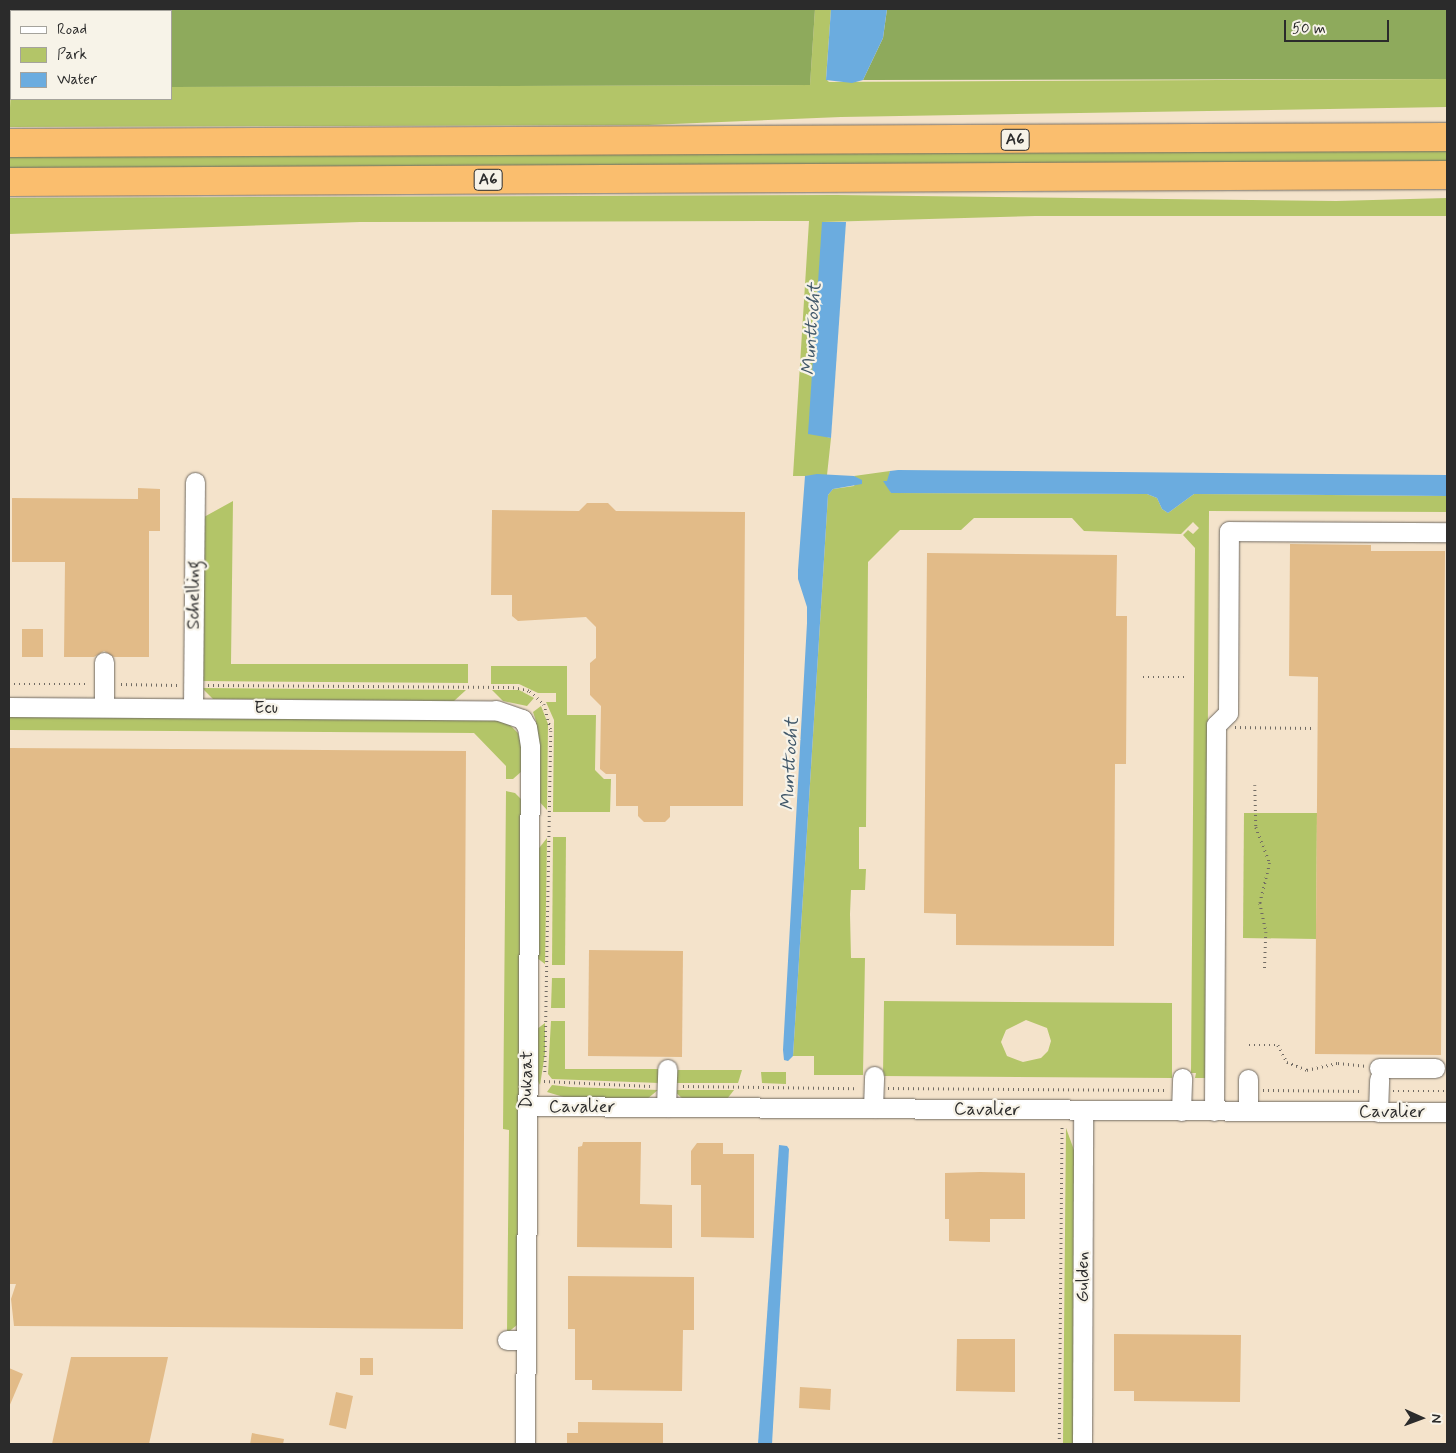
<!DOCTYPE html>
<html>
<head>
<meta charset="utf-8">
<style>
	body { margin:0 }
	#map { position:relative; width:1456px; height:1453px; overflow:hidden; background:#f4e3cb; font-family:Mynerve,sans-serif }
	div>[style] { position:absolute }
	.green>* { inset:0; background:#b3c568 }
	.forest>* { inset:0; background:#8eaa5c }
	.water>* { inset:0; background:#6bacdf }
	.building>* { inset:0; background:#e2bb88 }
	.path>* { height:2.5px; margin-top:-1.25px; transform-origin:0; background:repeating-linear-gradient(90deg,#716b63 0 1px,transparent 0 5px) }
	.roads { filter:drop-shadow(0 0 1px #716b63) drop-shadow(0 0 1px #716b63) }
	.minor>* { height:19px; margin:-9.5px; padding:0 9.5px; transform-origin:9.5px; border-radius:9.5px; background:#fff }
	.highway>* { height:28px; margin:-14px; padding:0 14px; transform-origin:14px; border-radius:14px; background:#fabe6e }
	span { translate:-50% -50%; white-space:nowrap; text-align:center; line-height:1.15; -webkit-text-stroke:4.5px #f7f3e8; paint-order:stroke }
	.shield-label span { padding:1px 4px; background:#f7f3e8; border:1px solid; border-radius:4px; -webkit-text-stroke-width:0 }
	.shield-label { font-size:16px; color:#2b2b2b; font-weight:700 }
	.street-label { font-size:18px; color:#2b2b2b }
	.water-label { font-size:19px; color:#41586a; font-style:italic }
	.frame { position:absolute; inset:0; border:10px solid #2b2b2b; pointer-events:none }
	.legend { position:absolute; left:10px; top:10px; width:162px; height:90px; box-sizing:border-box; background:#f7f3e8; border:1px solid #a5a39c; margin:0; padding:6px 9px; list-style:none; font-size:15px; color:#2b2b2b }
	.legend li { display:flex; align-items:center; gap:10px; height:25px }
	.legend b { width:25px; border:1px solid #a5a39c }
	.north { position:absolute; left:1396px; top:1393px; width:50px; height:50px; -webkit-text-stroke:4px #f7f3e8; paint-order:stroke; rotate:92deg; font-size:14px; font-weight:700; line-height:20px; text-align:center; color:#2b2b2b }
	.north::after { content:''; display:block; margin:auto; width:18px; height:22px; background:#2b2b2b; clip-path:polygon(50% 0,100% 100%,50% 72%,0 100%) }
	.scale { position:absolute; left:1284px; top:20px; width:105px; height:22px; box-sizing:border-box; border:2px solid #2b2b2b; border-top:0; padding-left:6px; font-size:15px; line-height:18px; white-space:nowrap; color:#2b2b2b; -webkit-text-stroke:4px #f7f3e8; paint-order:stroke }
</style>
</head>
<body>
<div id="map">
	<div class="green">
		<div style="clip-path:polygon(815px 9px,831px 9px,826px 79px,829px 82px,1447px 79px,1447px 107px,841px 117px,648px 125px,9px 127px,11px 88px,11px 99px,171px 99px,171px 87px,810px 85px)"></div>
		<div style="clip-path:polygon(1447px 147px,1447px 165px,9px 173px,9px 153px)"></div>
		<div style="clip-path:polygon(836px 195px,1336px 201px,1447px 198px,1447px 216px,1035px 216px,822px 222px,827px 437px,831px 438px,827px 475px,805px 476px,793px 476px,809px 221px,360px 222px,9px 234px,9px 198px)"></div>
		<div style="clip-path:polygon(890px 471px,888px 484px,891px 493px,1147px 494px,1157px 498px,1162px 509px,1168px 513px,1194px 494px,1447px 496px,1447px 512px,1209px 511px,1206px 1078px,1195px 1078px,1196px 1073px,1191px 1073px,1195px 548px,1183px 535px,1188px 530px,1193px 534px,1199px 528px,1193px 522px,1181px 534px,1084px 531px,1072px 518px,974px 518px,961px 530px,900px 530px,868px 562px,866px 827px,859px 827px,859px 869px,866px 869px,865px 890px,851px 890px,850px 914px,851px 958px,865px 958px,863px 1075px,814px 1075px,814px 1056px,793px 1056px,828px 495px,833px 489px,854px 486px,857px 480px,854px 476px)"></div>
		<div style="clip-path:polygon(233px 501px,231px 664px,468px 664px,468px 683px,201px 681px,204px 517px)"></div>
		<div style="clip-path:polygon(491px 666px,567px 666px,567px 715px,596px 715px,595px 770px,604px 779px,611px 779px,610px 812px,553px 812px,554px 720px,546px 702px,556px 702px,556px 693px,538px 693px,519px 684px,491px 684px)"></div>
		<div style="clip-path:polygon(202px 688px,466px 690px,454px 701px,213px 699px)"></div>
		<div style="clip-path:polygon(492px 690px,519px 690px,534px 698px,527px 706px,503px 701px)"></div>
		<div style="clip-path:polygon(541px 706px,548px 724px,547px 810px,536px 798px,536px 721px,533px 712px)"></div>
		<div style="clip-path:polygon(9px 714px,495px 717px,508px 723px,518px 733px,521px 744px,522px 771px,513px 779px,506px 779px,506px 766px,474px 733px,9px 730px)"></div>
		<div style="clip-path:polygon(506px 791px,515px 793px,521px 799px,517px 1325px,507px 1333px,509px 1130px,503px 1129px)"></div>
		<div style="clip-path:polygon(1244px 813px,1317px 813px,1316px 939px,1243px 938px)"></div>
		<div style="clip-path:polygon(553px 837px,566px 837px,565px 965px,552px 965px)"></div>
		<div style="clip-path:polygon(547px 838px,545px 964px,537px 958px,536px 852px)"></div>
		<div style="clip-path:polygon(552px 978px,565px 978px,565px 1008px,551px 1008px)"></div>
		<div style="clip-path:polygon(evenodd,884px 1001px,1172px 1003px,1172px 1078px,883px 1076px,884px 1001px,1026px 1020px,1047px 1028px,1051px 1041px,1048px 1051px,1041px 1058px,1023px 1062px,1007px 1056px,1001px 1042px,1006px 1030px,1026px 1020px)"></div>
		<div style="clip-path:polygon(551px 1021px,565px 1021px,565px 1069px,659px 1069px,659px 1083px,552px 1079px,548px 1074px)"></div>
		<div style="clip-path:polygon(545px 1023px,545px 1053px,540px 1085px,536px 1077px,537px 1029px)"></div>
		<div style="clip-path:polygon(673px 1070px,742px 1070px,738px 1083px,673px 1083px)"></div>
		<div style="clip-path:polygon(761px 1072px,786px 1072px,786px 1084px,762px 1083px)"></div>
		<div style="clip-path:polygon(552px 1085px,570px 1087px,658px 1090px,647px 1099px,567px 1098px,547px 1092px)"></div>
		<div style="clip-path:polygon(673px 1090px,734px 1090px,727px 1099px,684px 1100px)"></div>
		<div style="clip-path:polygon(1066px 1128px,1074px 1150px,1073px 1444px,1063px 1444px)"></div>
	</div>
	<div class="forest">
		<div style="clip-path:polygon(9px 9px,815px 9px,810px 85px,171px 87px,171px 11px,11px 11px,9px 88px)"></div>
		<div style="clip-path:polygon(887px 9px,1447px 9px,1447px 79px,863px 80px,883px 38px)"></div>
	</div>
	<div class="water">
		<div style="clip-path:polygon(831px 9px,887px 9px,883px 38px,863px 80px,852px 83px,826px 80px)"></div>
		<div style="clip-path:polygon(822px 222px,846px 222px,831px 438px,808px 434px)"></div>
		<div style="clip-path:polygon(898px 470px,1447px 475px,1447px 496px,1194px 494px,1168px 513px,1162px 509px,1157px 498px,1147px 494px,891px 493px,883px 481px,887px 481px,890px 471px)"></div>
		<div style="clip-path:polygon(817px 474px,854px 476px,862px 480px,862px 484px,833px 489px,828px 495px,793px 1056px,788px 1061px,784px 1060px,783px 1050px,807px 623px,807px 607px,798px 579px,798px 570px,805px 476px)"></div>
		<div style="clip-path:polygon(779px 1145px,787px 1146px,789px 1149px,772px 1444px,758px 1444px)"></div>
	</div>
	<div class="building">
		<div style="clip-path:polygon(138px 488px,160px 489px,160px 531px,149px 531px,149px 657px,114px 657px,104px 651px,94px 657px,64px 657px,65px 562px,12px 562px,12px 498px,138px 499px)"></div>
		<div style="clip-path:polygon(587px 503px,608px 503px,616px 511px,745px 512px,743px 806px,670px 806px,670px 817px,665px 822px,644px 822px,638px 816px,638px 806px,616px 806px,616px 774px,606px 774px,600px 769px,601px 706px,590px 695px,590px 663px,596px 658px,596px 627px,586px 617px,518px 621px,512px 616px,512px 595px,491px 595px,492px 510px,579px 511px)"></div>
		<div style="clip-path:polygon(1290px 544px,1371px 545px,1371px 551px,1445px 551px,1441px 1055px,1315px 1054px,1318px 677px,1289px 676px)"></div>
		<div style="clip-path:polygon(927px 553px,1117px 555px,1116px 616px,1127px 616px,1126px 764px,1115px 764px,1114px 946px,956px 945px,956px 914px,924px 913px)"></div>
		<div style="clip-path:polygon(22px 629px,43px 629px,43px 657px,22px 657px)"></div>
		<div style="clip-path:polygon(10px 748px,466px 751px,463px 1329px,14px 1326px,11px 1299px,16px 1284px,9px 1284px)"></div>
		<div style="clip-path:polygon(589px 950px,683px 951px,682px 1057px,588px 1056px)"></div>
		<div style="clip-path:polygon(583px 1142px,641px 1142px,640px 1204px,672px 1205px,672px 1248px,577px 1247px,578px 1147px,582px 1146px)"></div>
		<div style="clip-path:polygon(697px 1143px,723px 1143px,723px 1154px,754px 1154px,754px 1238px,701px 1237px,701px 1185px,691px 1185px,691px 1151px)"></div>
		<div style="clip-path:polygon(980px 1172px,1025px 1173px,1025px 1219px,990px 1219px,990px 1242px,949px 1241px,949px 1219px,945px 1219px,945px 1173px)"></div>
		<div style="clip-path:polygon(568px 1276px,694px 1277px,694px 1330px,683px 1330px,682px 1391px,592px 1390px,592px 1380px,575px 1380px,575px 1329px,568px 1329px)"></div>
		<div style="clip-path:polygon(1114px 1334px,1241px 1335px,1240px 1402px,1134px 1401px,1134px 1391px,1114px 1391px)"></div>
		<div style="clip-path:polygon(957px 1339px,1015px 1339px,1015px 1392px,956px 1391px)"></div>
		<div style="clip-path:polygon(71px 1357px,168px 1357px,149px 1444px,52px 1444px)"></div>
		<div style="clip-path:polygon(360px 1358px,373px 1358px,373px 1375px,360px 1375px)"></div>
		<div style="clip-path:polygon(9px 1368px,23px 1374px,9px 1407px)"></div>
		<div style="clip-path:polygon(800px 1387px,831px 1389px,830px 1410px,799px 1408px)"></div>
		<div style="clip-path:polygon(336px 1392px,353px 1396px,346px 1429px,329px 1425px)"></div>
		<div style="clip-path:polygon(578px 1422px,663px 1423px,663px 1444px,567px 1444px,567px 1433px,578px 1433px)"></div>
		<div style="clip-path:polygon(252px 1433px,284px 1439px,283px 1444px,250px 1444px)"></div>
	</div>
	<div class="path">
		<div style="left:1143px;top:677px;width:43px"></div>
		<div style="left:9px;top:684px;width:79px"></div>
		<div style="left:121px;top:684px;width:57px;rotate:1deg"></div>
		<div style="left:208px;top:685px;width:305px;rotate:0.4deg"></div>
		<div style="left:513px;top:687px;width:17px;rotate:13deg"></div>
		<div style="left:530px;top:691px;width:19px;rotate:43deg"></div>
		<div style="left:544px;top:704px;width:28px;rotate:75deg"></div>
		<div style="left:551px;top:731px;width:342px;rotate:91deg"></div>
		<div style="left:1235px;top:727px;width:79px;rotate:0.7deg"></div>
		<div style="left:1255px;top:785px;width:42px;rotate:88.6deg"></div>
		<div style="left:1256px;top:827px;width:39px;rotate:69deg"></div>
		<div style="left:1270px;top:863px;width:41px;rotate:104deg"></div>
		<div style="left:1260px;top:903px;width:30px;rotate:78deg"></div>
		<div style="left:1266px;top:932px;width:37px;rotate:92deg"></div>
		<div style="left:1249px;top:1045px;width:29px"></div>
		<div style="left:1278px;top:1045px;width:19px;rotate:62deg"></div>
		<div style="left:1287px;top:1062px;width:22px;rotate:22deg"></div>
		<div style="left:1307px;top:1070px;width:32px;rotate:-13deg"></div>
		<div style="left:1338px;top:1063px;width:27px;rotate:6deg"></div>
		<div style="left:544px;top:1081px;width:106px;rotate:2.7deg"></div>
		<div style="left:683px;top:1086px;width:174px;rotate:0.7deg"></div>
		<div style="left:888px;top:1088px;width:277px;rotate:0.4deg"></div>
		<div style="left:1263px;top:1090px;width:99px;rotate:0.6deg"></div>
		<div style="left:1393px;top:1091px;width:54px"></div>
		<div style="left:1059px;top:1444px;width:319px;rotate:-89.5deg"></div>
	</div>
	<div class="roads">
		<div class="minor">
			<div style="left:9px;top:707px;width:487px;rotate:0.4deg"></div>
			<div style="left:496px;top:710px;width:28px;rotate:19deg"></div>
			<div style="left:522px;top:719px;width:9px;rotate:58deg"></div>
			<div style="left:527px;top:727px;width:20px;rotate:81deg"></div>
			<div style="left:530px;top:747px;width:697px;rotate:90.41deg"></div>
			<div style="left:104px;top:707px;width:45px;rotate:-90deg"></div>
			<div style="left:193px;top:708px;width:226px;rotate:-89.5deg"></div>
			<div style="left:1379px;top:1068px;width:56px"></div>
			<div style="left:527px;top:1106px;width:920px;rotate:0.37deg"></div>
			<div style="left:666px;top:1107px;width:38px;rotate:-88deg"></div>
			<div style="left:873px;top:1108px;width:32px;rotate:-88deg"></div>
			<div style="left:1181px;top:1111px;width:33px;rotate:-88deg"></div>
			<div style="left:1214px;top:1111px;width:386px;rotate:-89.7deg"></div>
			<div style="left:1216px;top:725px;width:17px;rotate:-45deg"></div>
			<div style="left:1228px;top:713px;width:182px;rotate:-89.7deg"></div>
			<div style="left:1229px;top:531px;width:218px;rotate:0.3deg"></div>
			<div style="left:1248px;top:1111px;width:32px;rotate:-90deg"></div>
			<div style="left:1378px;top:1112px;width:33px;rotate:-88deg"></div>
			<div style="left:507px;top:1340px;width:18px"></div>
			<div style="left:1082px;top:1444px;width:334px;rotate:-89.8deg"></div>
		</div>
		<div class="highway">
			<div style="left:9px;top:143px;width:1438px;rotate:-0.24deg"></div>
			<div style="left:9px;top:182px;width:1438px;rotate:-0.28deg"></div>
		</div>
	</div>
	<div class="shield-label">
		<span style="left:1015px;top:140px">A6</span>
		<span style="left:488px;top:180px">A6</span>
	</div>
	<div class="street-label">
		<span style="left:194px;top:595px;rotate:-90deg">Schelling</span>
		<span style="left:266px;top:708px">Ecu</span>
		<span style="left:527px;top:1080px;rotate:-89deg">Dukaat</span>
		<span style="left:582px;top:1107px">Cavalier</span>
		<span style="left:987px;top:1110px;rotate:1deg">Cavalier</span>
		<span style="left:1392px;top:1112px">Cavalier</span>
		<span style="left:1083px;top:1277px;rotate:-90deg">Gulden</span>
	</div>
	<div class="water-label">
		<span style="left:812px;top:329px;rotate:-86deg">Munttocht</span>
		<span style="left:790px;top:764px;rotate:-87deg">Munttocht</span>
	</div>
	<div class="frame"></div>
	<ul class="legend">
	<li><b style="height:6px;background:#fff"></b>Road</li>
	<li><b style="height:14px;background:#b3c568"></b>Park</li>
	<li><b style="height:14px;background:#6bacdf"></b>Water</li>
	</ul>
	<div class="north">N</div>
	<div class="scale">50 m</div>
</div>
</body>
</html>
